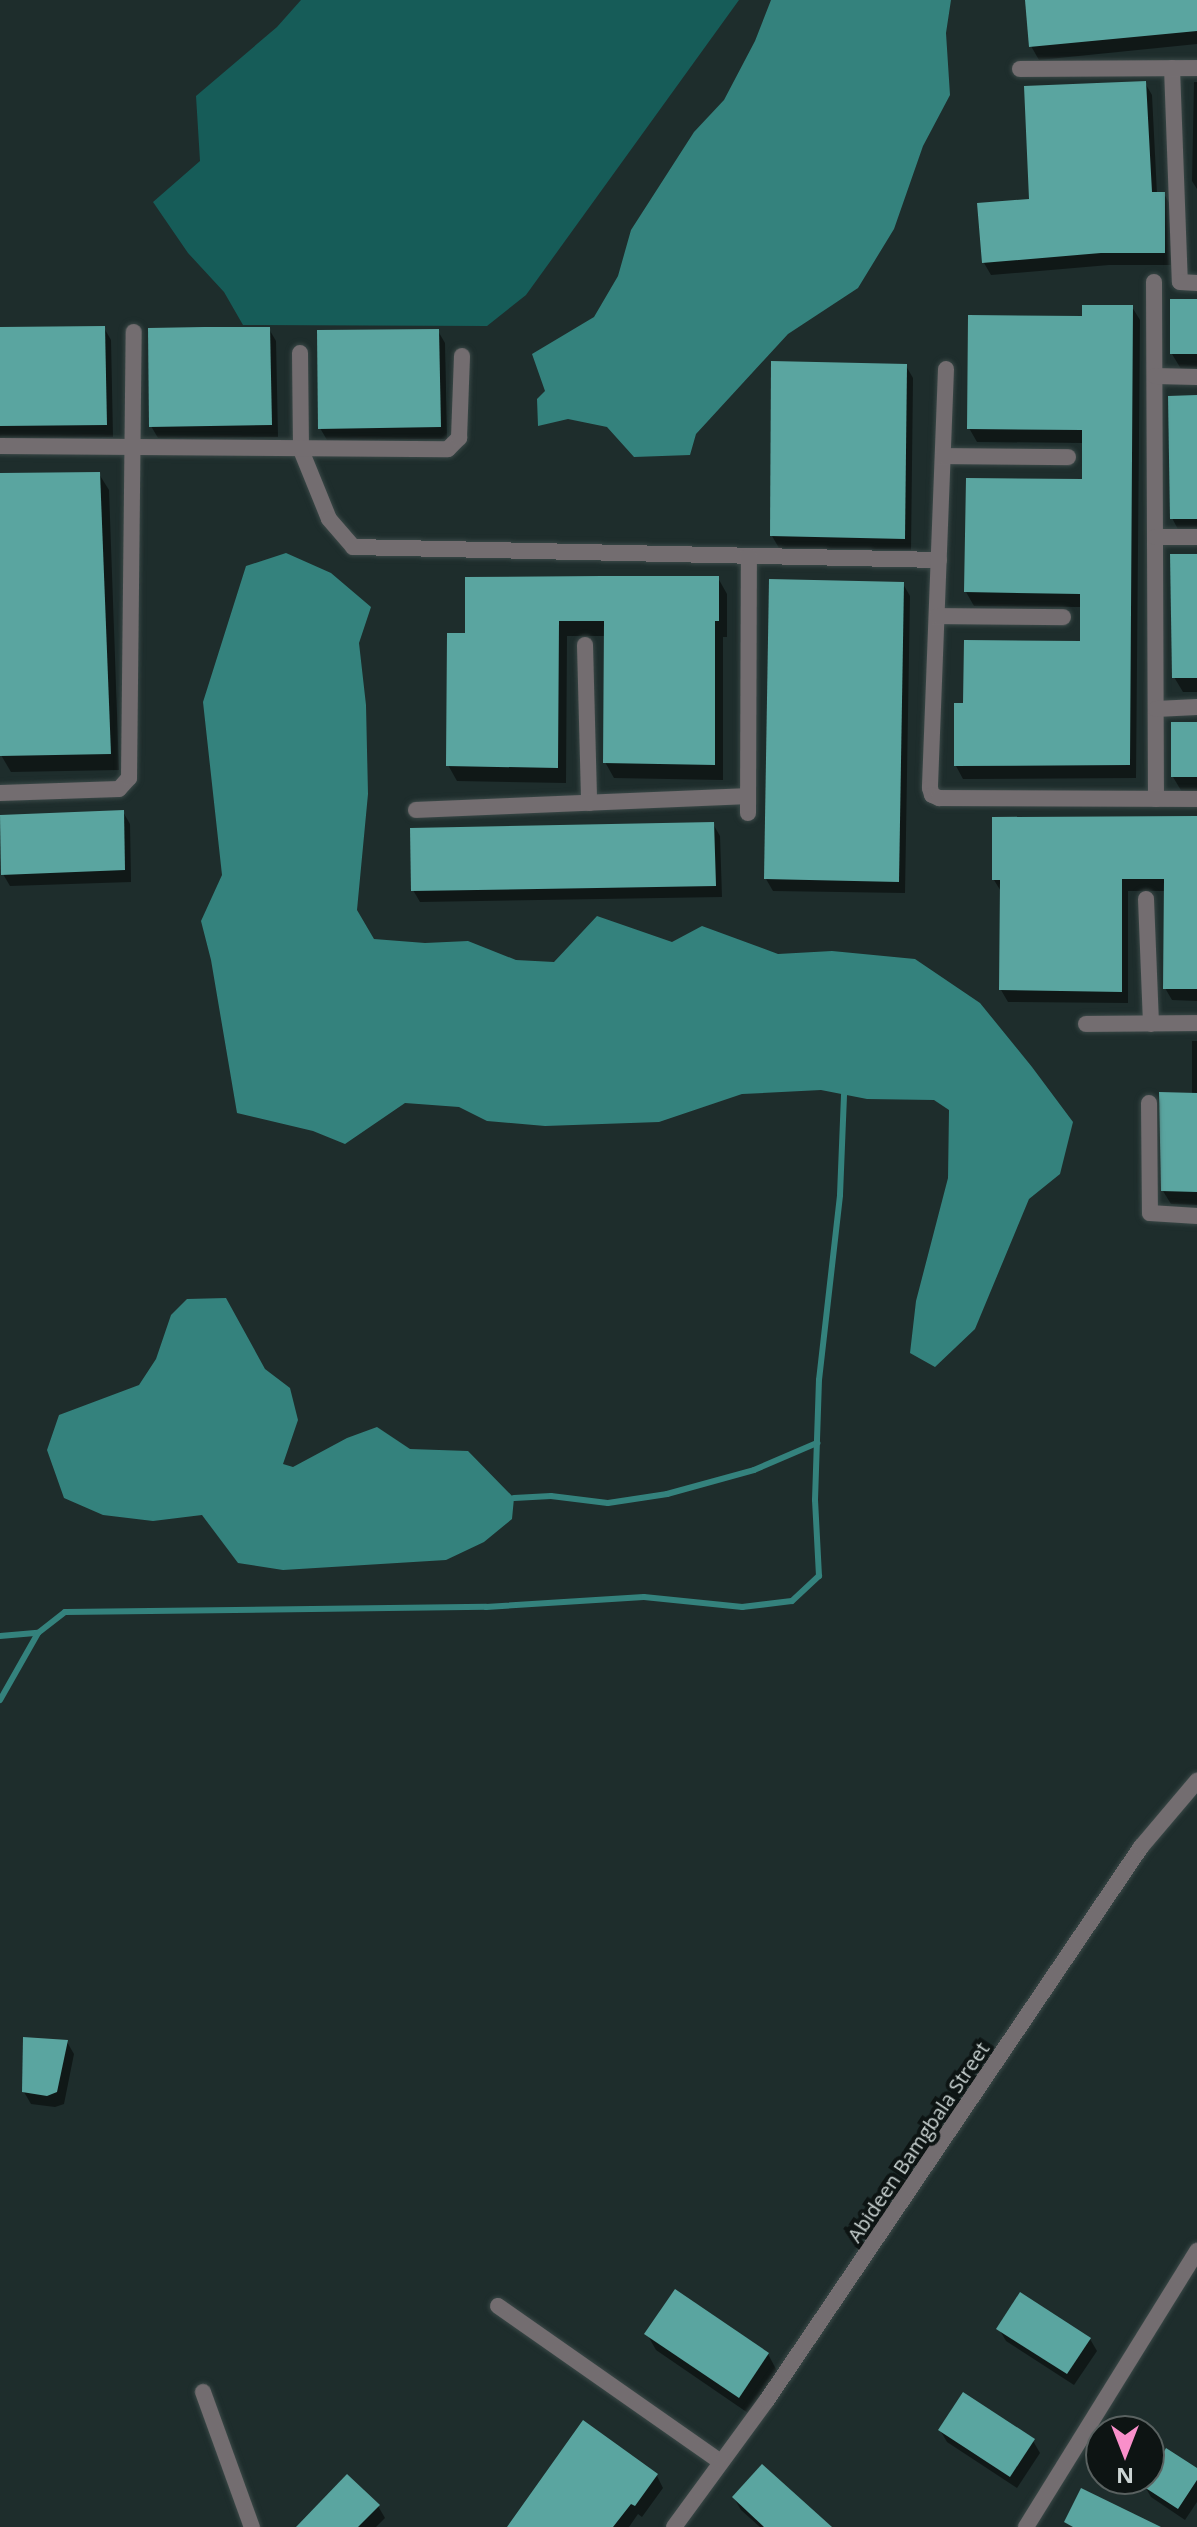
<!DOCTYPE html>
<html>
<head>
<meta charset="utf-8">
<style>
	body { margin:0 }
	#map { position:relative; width:1197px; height:2527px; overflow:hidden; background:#1e2d2c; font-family:"Open Sans",sans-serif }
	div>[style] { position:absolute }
	.green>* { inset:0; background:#165c58 }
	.water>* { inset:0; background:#34827d }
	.shadow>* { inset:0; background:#0007 }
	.stream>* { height:6px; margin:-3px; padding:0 3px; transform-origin:3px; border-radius:3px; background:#34827d }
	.building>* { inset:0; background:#5aa5a0 }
	.roads { filter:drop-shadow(0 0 2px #3a4847) drop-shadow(0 0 2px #3a4847) }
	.street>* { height:16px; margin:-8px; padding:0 8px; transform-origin:8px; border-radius:8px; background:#736d70 }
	span { translate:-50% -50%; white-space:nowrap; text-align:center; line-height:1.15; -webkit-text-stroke:8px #0d1413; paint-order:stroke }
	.street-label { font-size:20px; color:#cbd4d3 }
	.north { position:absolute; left:1085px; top:2415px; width:80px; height:80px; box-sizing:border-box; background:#0d1413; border:2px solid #596160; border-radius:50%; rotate:180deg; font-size:22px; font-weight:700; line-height:32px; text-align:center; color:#cbd4d3 }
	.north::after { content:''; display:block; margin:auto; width:28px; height:36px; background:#f98fca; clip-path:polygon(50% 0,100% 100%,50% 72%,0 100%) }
</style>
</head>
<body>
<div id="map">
	<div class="green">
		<div style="clip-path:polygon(301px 0,739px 0,526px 295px,487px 326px,243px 325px,224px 292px,188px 253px,153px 202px,200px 161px,196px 96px,277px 27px)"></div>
	</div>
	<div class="water">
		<div style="clip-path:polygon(771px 0,951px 0,946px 33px,950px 95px,923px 146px,894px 229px,858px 288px,788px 334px,696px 434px,690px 455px,634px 457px,607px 427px,568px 419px,538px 426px,537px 399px,545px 391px,532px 354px,594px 317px,618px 276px,631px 230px,694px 132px,724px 100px,755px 41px)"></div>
		<div style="clip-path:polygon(286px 553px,331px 573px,371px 607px,359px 643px,366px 705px,368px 794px,357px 910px,374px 939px,425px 943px,468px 941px,516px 960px,554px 962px,597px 916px,672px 942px,702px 926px,778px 954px,832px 951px,915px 959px,980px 1003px,1032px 1067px,1073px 1122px,1060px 1174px,1029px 1199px,975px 1329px,935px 1367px,910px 1353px,916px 1301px,948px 1178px,949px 1110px,934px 1100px,867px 1099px,821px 1090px,742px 1094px,659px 1122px,545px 1126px,487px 1121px,459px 1107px,405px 1103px,345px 1144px,313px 1131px,237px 1113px,211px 960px,201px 921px,222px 875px,203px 702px,246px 566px)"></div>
		<div style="clip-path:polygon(226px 1298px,265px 1369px,290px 1388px,298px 1420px,283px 1464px,293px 1467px,347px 1438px,377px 1427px,410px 1449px,468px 1451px,514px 1498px,512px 1519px,484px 1542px,446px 1560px,283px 1570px,238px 1563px,202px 1515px,153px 1521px,103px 1515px,64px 1498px,47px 1450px,59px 1415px,139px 1385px,156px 1359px,171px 1315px,187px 1299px)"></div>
	</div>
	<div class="shadow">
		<div style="clip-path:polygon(1037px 0,1197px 0,1197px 44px,1039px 60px,1031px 46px)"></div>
		<div style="clip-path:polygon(1194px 82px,1197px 82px,1197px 189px,1192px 181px)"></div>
		<div style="clip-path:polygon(1145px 83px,1152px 95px,1157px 194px,1164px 194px,1171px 206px,1171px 265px,1109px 265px,991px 275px,984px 263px)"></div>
		<div style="clip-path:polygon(1197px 301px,1197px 369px,1181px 369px,1172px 354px)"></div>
		<div style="clip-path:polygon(1132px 307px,1140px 320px,1136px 778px,963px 779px,956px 766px,965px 705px,1082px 643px,1082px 607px,974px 606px,966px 592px,1084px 481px,1084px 443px,977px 442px,969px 428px,1084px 318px)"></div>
		<div style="clip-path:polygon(104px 328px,111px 340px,113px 437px,0 438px,0 329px)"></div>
		<div style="clip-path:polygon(269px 329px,276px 341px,278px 437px,158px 438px,151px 426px)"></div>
		<div style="clip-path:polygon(438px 331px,445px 343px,447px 439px,327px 440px,320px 428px)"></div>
		<div style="clip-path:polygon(906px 366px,913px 378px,911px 550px,779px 548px,772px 536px)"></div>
		<div style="clip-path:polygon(1197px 397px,1197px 533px,1180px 533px,1172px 518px)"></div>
		<div style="clip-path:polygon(99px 474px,109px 490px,119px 770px,11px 772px,1px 755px,0 719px,0 475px)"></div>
		<div style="clip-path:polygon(1197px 556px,1197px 692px,1183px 692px,1174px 677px)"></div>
		<div style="clip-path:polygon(718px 578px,727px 594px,727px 637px,723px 637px,723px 780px,614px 778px,605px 762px,605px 636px,567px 636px,566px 783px,457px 781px,448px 765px,467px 635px)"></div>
		<div style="clip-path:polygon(903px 584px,910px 596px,905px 893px,773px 891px,766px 879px)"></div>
		<div style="clip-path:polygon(1197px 724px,1197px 792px,1182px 792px,1173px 777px)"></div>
		<div style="clip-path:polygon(123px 812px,130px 824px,131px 882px,10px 886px,3px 874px)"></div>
		<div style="clip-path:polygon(1197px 820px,1197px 1001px,1172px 1000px,1165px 988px,1166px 891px,1128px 891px,1128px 1003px,1008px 1002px,1001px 990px,1002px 893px,994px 880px)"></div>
		<div style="clip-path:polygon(713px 824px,720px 836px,722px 897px,420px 902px,413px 890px)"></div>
		<div style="clip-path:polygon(1192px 1041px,1197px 1041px,1197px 1205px,1171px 1204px,1163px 1191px,1192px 1095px)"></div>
		<div style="clip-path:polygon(67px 2042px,74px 2054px,64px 2104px,55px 2107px,31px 2104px,24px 2092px)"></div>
		<div style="clip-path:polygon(999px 2329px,1090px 2339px,1097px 2351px,1074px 2385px,1006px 2341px)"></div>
		<div style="clip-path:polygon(647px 2334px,768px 2354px,777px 2371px,748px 2413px,656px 2350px)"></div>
		<div style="clip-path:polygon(940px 2430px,1033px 2441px,1040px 2453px,1017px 2488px,947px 2442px)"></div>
		<div style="clip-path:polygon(1166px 2450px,1197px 2470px,1197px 2502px,1185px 2520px,1151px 2497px,1144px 2485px)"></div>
		<div style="clip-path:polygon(657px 2476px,663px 2488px,642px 2517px,638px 2514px,629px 2527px,509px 2527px)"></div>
		<div style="clip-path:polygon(734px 2498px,829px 2527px,760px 2527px,741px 2510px)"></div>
		<div style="clip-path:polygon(378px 2506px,385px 2518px,376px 2527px,299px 2527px)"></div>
	</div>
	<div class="stream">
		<div style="left:514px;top:1498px;width:37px;rotate:-3deg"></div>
		<div style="left:551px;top:1496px;width:57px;rotate:7deg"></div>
		<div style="left:608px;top:1503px;width:60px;rotate:-8.7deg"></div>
		<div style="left:667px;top:1494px;width:90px;rotate:-15.4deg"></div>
		<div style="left:754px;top:1470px;width:69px;rotate:-23.2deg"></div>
		<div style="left:0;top:1636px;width:38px;rotate:-5deg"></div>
		<div style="left:0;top:1700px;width:77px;rotate:-60.4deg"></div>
		<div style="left:38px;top:1633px;width:34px;rotate:-38deg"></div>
		<div style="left:65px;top:1612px;width:421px;rotate:-0.7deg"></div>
		<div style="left:486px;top:1607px;width:158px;rotate:-3.6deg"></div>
		<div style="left:644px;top:1597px;width:99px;rotate:5.8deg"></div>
		<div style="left:742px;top:1607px;width:50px;rotate:-6.8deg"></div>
		<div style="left:792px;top:1601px;width:37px;rotate:-43deg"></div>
		<div style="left:819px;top:1576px;width:76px;rotate:-93deg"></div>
		<div style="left:815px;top:1500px;width:120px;rotate:-88.1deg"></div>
		<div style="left:819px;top:1380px;width:186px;rotate:-83.5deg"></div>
		<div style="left:840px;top:1195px;width:101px;rotate:-87.7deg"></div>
	</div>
	<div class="building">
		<div style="clip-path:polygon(1025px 0,1197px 0,1197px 31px,1029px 47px)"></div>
		<div style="clip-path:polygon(1146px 81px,1152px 192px,1165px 192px,1165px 253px,1101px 253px,982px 263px,977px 203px,1029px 199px,1024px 86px)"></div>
		<div style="clip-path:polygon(1170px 299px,1197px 299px,1197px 354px,1170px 354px)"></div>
		<div style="clip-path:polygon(1082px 305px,1133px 305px,1130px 765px,954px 766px,954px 703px,963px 703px,964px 640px,1080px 641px,1080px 594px,964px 592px,966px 478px,1082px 479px,1082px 430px,967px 429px,968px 315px,1082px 316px)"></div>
		<div style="clip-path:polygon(105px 326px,107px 425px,0 426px,0 327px)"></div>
		<div style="clip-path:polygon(204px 327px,270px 327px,272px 425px,149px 427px,148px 328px)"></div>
		<div style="clip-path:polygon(439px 329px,441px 427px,318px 429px,317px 330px)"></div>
		<div style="clip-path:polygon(771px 361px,907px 364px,905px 539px,770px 536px)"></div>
		<div style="clip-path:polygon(1197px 395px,1197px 519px,1170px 519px,1168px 396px)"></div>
		<div style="clip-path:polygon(100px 472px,111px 754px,0 756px,0 473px)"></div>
		<div style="clip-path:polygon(1170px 554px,1197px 554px,1197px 678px,1172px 678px)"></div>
		<div style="clip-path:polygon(602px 576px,719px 576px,719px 621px,715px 621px,715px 765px,603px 763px,604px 621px,559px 621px,558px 768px,446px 766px,447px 633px,465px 633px,465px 577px)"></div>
		<div style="clip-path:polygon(769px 579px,904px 582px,899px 882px,764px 879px)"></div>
		<div style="clip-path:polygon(1171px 722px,1197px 722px,1197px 777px,1171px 777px)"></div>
		<div style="clip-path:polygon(124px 810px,125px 870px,1px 875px,0 815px)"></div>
		<div style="clip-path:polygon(1197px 816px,1197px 989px,1163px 989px,1164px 879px,1122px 879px,1122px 992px,999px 990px,1000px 880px,992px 880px,992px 817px)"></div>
		<div style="clip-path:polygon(714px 822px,716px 886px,411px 891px,410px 828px)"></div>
		<div style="clip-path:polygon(1159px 1092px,1197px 1093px,1197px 1192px,1161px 1191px)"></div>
		<div style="clip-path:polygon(23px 2037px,68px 2040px,57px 2092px,47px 2096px,22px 2092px)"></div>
		<div style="clip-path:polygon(675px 2289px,769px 2353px,739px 2398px,644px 2334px)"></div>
		<div style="clip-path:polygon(1020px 2292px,1091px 2338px,1067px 2374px,996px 2329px)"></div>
		<div style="clip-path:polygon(963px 2392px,1035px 2439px,1010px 2477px,938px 2430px)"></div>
		<div style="clip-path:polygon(583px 2420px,658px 2474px,635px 2506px,631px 2504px,613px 2527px,507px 2527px)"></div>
		<div style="clip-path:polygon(1166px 2448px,1197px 2468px,1197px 2480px,1178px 2509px,1141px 2485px,1149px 2479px)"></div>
		<div style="clip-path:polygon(762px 2464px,832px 2527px,764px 2527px,732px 2497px)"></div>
		<div style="clip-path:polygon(347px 2474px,380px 2505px,358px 2527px,296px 2527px)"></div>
		<div style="clip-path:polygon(1081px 2488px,1161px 2527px,1073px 2527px,1064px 2522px)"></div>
	</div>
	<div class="roads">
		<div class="street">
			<div style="left:1172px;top:68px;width:214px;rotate:87.9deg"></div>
			<div style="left:1180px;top:282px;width:17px;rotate:3deg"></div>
			<div style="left:1020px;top:69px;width:177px;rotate:-0.3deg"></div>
			<div style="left:1154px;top:282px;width:517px;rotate:89.78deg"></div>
			<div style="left:300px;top:353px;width:97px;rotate:89.4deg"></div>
			<div style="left:301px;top:450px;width:74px;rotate:67.9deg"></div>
			<div style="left:329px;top:519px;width:37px;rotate:49deg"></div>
			<div style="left:353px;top:547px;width:586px;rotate:1.27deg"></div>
			<div style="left:946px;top:369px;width:419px;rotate:92.2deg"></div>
			<div style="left:930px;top:788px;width:7px;rotate:74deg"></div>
			<div style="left:932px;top:795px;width:8px;rotate:23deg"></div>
			<div style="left:939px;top:798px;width:258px;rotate:0.2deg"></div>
			<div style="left:1155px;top:376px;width:42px;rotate:1.4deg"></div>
			<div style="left:0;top:446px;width:448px;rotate:0.4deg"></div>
			<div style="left:448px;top:449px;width:16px;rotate:-45deg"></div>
			<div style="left:459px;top:438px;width:82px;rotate:-87.9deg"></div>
			<div style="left:943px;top:456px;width:125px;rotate:0.5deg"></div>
			<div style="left:1155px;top:537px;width:42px"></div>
			<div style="left:937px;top:616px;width:126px;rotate:0.5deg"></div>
			<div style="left:585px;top:645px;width:158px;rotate:88.5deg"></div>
			<div style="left:1156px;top:709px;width:41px;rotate:-2.8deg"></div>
			<div style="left:0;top:793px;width:119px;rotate:-1.9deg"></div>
			<div style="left:119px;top:789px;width:15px;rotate:-48deg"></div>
			<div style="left:129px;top:778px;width:446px;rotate:-89.4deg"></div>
			<div style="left:416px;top:810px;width:332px;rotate:-2.4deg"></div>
			<div style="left:748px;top:813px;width:257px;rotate:-89.8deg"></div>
			<div style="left:1146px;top:899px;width:125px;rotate:87.7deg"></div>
			<div style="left:1086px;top:1024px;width:111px;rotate:-0.5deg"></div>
			<div style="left:1149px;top:1103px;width:110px;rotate:89.5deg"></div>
			<div style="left:1150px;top:1213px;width:47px;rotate:3.7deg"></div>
			<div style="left:498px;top:2306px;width:272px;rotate:35deg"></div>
			<div style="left:203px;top:2392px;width:144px;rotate:70.1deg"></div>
			<div style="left:674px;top:2527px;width:157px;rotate:-53.8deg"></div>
			<div style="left:767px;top:2400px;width:668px;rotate:-55.93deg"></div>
			<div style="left:1141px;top:1847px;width:87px;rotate:-49.7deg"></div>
			<div style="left:1026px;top:2527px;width:325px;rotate:-58.2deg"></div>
		</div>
	</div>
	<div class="street-label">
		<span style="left:918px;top:2142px;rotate:-56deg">Abideen Bamgbala Street</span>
	</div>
	<div class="north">N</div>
</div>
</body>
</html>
